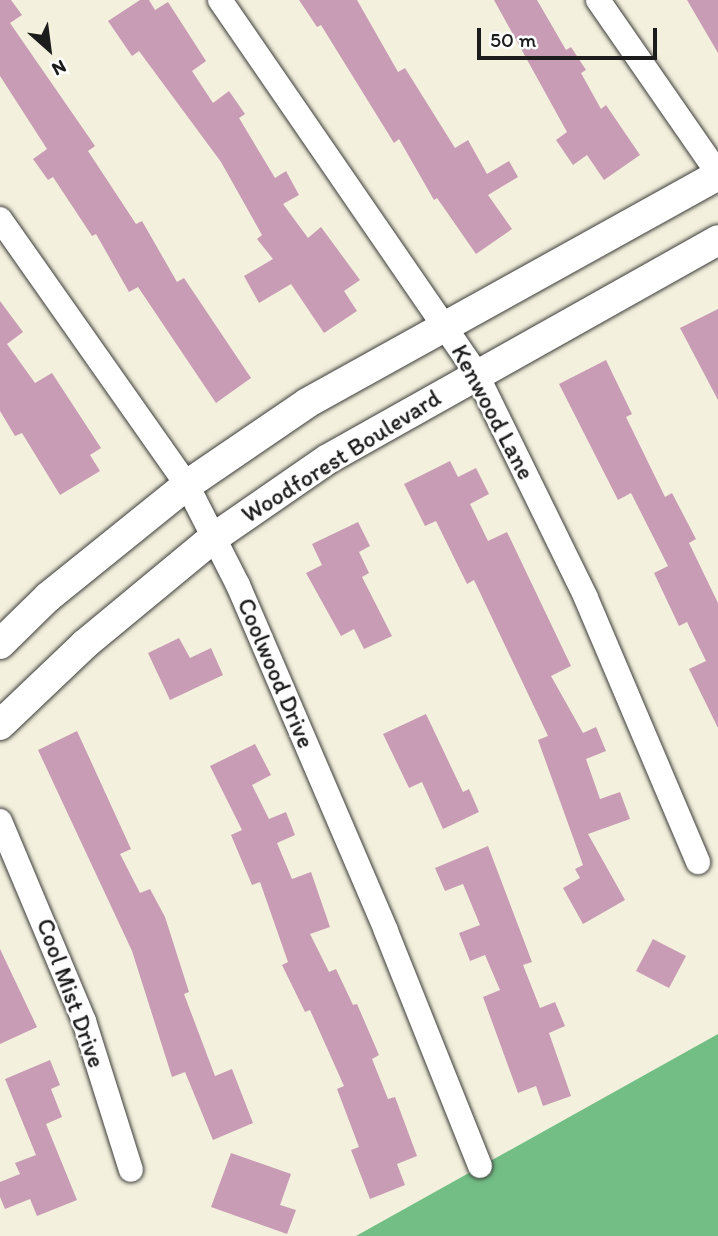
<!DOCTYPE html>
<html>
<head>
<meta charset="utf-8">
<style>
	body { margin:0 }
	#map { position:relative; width:718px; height:1236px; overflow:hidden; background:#f3f0dd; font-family:Itim,sans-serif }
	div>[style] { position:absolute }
	.forest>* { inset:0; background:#72be85 }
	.building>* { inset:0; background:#c89cb5 }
	.roads { filter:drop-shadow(0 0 2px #3c3c39) drop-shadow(0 0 2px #3c3c39) }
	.minor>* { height:24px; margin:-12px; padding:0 12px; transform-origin:12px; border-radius:12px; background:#fff }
	.tertiary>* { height:30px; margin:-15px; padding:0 15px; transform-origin:15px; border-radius:15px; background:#fff }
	span { translate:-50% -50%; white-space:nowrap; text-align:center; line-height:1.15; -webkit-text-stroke:5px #fff; paint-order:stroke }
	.street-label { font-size:24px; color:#1c1c1c }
	.north { position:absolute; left:14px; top:14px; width:70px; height:70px; -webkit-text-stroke:5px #fff; paint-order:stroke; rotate:152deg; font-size:19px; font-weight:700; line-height:28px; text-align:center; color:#1c1c1c }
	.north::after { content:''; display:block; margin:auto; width:24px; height:32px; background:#1c1c1c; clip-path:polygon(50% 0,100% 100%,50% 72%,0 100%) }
	.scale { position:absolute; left:477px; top:28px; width:180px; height:32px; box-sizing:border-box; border:4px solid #1c1c1c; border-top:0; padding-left:9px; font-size:21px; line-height:24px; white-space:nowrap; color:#1c1c1c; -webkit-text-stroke:5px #fff; paint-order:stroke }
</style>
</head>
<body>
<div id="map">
	<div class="forest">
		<div style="clip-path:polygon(718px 1034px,718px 1236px,356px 1236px)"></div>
	</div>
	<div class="building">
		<div style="clip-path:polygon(0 0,11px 0,22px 15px,10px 23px,95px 146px,88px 151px,136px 224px,142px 221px,177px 282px,184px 278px,251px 378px,216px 403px,138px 287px,129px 292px,96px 234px,92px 236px,53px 177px,48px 180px,33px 159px,47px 149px,0 76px)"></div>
		<div style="clip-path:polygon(140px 0,149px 0,155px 10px,168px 2px,206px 61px,192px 71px,213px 103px,229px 91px,245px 114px,239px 118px,275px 178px,286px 171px,299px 195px,283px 204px,308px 238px,321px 227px,360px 280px,344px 291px,357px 311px,324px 333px,291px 284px,259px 303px,244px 276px,273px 259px,257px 239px,262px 235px,221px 162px,139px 51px,132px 56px,108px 21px)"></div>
		<div style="clip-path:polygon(299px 0,357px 0,398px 72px,405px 68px,455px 148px,468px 140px,487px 174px,509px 161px,518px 177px,488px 195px,512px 229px,476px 254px,437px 198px,434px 200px,399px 139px,394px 143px,321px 25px,317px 27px)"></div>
		<div style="clip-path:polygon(494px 0,537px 0,566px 50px,571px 47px,586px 70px,581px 73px,601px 109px,606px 105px,640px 155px,604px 180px,587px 155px,573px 165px,556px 140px,567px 132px)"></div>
		<div style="clip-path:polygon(687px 0,718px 0,718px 53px)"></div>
		<div style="clip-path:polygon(0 301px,23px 332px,7px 344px,35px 383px,52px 373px,101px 448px,90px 455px,100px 471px,60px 495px,22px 433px,15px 436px,0 411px)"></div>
		<div style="clip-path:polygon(718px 309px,718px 400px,680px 328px)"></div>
		<div style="clip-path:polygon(606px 360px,632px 414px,626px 417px,665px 497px,672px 493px,696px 539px,689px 543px,718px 603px,718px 728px,689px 669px,706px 661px,687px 622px,679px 626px,654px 573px,668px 566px,631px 493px,618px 500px,559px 384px)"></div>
		<div style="clip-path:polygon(450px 461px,458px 477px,476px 468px,489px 494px,470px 504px,488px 541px,507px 532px,571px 666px,551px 676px,583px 733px,596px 727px,606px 751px,586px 759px,600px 799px,620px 792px,630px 819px,588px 834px,625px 900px,583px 924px,563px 888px,580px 878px,575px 869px,583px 865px,538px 740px,548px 736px,474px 580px,467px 584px,436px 521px,425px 526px,404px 484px)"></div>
		<div style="clip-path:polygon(358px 522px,370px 546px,359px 552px,369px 573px,362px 577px,392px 636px,364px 649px,354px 629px,341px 636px,306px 573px,322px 565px,312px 544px)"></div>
		<div style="clip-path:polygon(179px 638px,190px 658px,211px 648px,223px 675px,170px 700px,148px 653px)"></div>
		<div style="clip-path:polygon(426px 714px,463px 792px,469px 789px,479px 812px,443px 829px,422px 782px,409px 788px,383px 734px)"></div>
		<div style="clip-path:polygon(77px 731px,131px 849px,120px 854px,140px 893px,150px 889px,165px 917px,189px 992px,184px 994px,215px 1076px,232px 1069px,253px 1123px,213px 1140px,185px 1072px,172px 1077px,132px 951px,38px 750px)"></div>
		<div style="clip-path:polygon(255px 744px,271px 775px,252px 785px,269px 819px,286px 812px,295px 835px,277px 843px,292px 879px,311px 872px,330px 927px,310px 934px,329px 972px,336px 969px,353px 1005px,357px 1004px,379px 1055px,372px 1059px,388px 1099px,395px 1097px,417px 1156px,397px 1164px,405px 1185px,370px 1199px,351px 1150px,359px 1147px,337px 1089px,344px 1086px,310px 1010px,305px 1012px,282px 965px,288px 962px,260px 882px,252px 885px,231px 835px,242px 830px,210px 766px)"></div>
		<div style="clip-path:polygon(488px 846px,532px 962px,523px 965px,540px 1008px,555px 1002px,565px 1026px,549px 1033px,571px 1096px,543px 1106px,536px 1086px,518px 1093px,483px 997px,500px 990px,485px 955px,470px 961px,459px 933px,480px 925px,463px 884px,445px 891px,435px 868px)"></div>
		<div style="clip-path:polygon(653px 939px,686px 956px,669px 988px,636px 971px)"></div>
		<div style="clip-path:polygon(0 949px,37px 1027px,0 1044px)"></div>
		<div style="clip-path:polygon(50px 1060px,60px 1085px,51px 1089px,62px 1117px,46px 1124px,77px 1200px,37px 1216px,30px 1199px,5px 1209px,0 1197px,0 1182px,20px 1174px,15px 1163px,36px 1155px,5px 1079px)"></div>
		<div style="clip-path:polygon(231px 1153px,291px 1174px,280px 1205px,296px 1210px,287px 1234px,211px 1207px)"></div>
	</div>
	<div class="roads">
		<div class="minor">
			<div style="left:220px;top:0;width:452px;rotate:55.5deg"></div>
			<div style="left:476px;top:373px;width:250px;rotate:63.9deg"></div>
			<div style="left:586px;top:598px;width:287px;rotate:67deg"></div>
			<div style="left:598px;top:0;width:211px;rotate:55.3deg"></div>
			<div style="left:0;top:219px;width:325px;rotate:54.9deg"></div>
			<div style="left:187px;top:485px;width:112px;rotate:63deg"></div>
			<div style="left:238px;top:585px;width:376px;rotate:66.8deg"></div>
			<div style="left:386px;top:931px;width:253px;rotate:68.2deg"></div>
			<div style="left:0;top:821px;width:217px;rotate:67.2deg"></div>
			<div style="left:84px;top:1021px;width:156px;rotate:72.5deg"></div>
		</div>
		<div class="tertiary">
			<div style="left:0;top:644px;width:67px;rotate:-44.4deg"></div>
			<div style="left:48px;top:597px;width:179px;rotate:-38.9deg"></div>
			<div style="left:187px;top:485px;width:145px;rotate:-34.3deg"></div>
			<div style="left:307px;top:403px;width:470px;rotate:-29deg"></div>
			<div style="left:0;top:725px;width:117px;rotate:-43.6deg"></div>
			<div style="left:85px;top:644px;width:165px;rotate:-39.6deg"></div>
			<div style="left:212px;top:539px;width:141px;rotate:-34.6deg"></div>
			<div style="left:328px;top:459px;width:447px;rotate:-29.3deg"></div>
		</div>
	</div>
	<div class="street-label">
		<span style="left:493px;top:412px;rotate:62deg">Kenwood Lane</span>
		<span style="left:341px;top:456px;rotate:-32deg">Woodforest Boulevard</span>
		<span style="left:276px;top:673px;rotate:67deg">Coolwood Drive</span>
		<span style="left:71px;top:993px;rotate:70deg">Cool Mist Drive</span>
	</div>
	<div class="north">N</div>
	<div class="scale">50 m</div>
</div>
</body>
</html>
